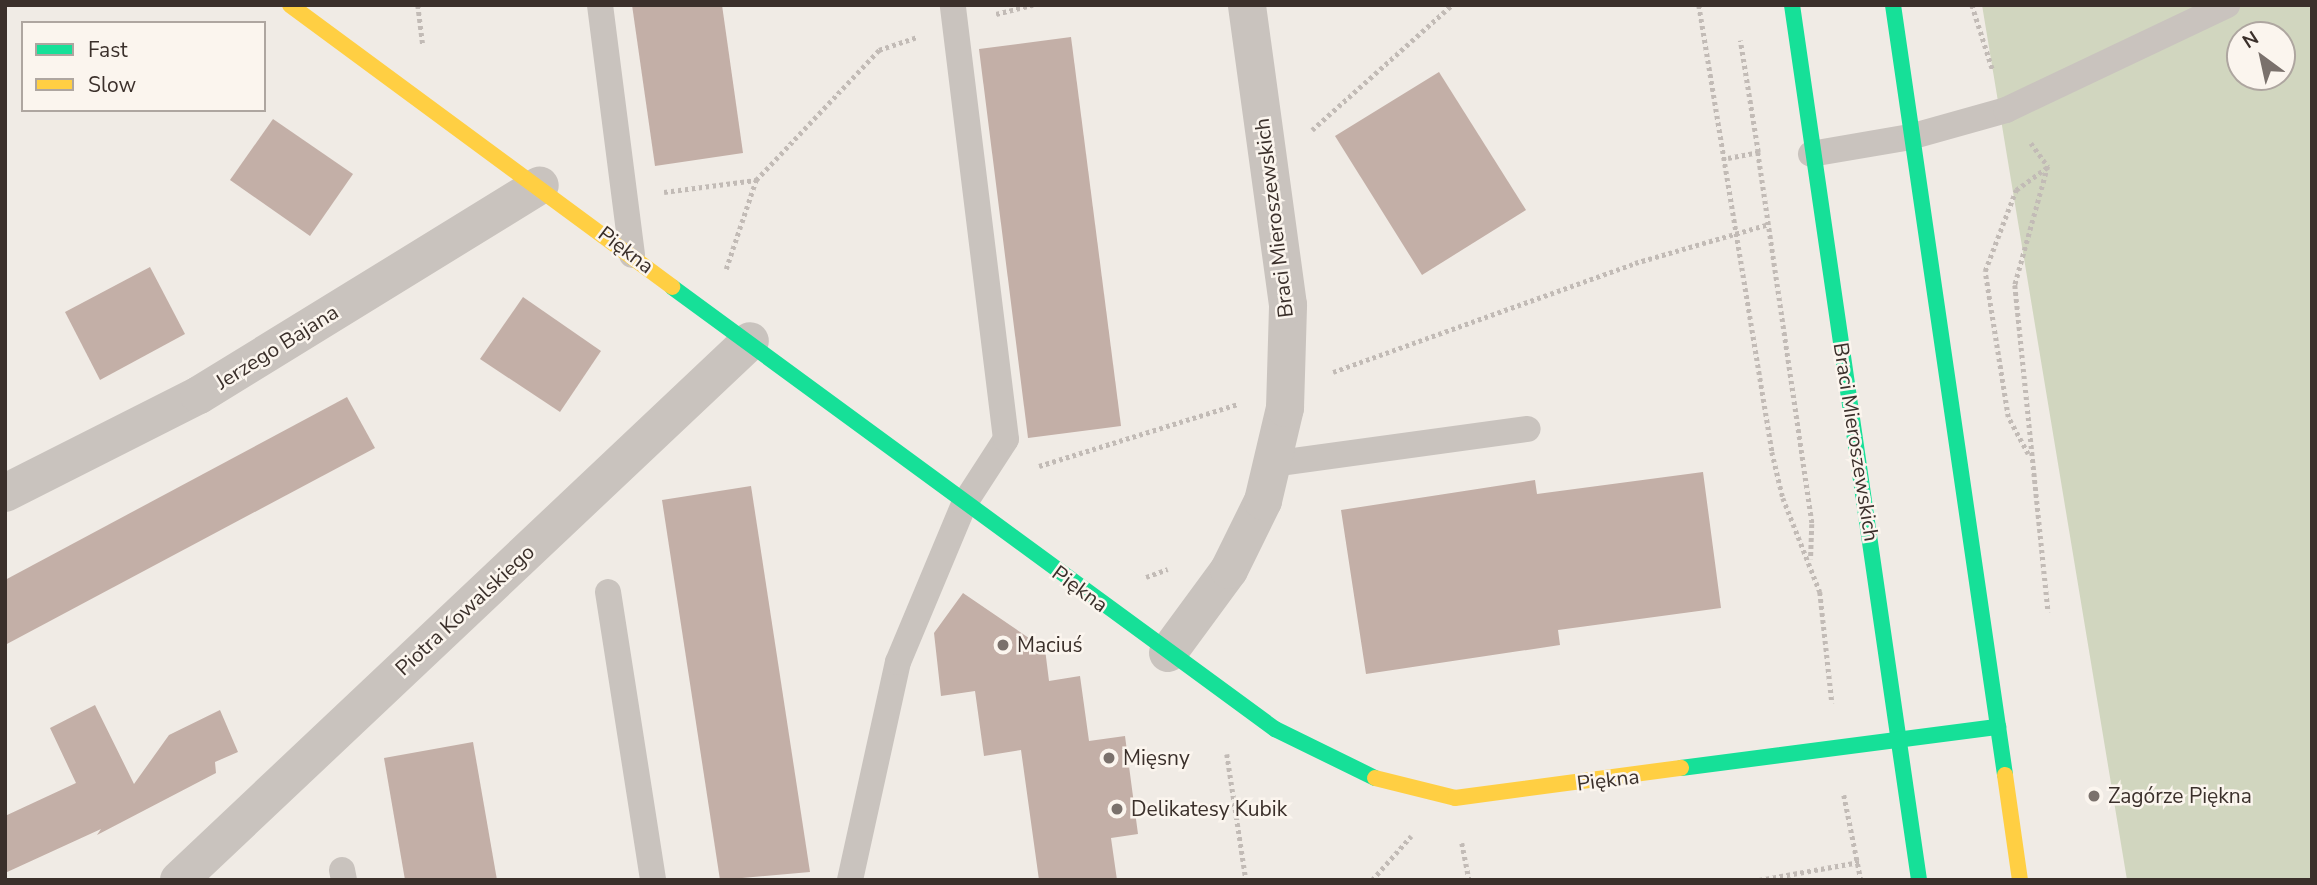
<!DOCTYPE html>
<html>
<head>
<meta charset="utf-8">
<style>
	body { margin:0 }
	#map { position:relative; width:2317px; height:885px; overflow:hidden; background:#f0ebe5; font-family:"Nunito Sans",sans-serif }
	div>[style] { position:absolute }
	.green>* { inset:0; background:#d1d6bf }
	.building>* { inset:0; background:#c3afa7 }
	.path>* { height:4.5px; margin-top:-2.25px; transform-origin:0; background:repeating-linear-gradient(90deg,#c2bbb6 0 3.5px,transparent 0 7px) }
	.lane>* { height:26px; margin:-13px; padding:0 13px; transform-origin:13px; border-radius:13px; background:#c9c3be }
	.street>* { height:38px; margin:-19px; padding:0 19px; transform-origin:19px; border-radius:19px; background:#c9c3be }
	.fast>* { height:16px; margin:-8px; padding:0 8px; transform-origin:8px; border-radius:8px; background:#16e098 }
	.slow>* { height:16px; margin:-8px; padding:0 8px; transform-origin:8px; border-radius:8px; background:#ffcf43 }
	.dots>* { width:19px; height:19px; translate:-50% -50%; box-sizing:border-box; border:4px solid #fbf5ee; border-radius:50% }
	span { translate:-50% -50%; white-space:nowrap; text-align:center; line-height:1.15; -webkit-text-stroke:5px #fbf5ee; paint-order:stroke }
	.street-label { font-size:21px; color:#3b302b }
	.poi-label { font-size:21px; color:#3b302b }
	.left { translate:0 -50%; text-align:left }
	.frame { position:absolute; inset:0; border:7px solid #3b302b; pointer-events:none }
	.legend { position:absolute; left:21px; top:21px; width:245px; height:91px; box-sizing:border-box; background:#fbf5ee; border:2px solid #aea6a0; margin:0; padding:9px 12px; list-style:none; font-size:21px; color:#3b302b }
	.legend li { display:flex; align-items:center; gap:14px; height:35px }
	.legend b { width:35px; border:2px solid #aea6a0 }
	.north { position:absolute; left:2226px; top:21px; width:70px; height:70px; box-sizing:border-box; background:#fbf5ee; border:2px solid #aea6a0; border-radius:50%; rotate:327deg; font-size:19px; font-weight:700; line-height:28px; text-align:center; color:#3b302b }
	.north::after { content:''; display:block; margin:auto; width:24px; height:32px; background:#7a716c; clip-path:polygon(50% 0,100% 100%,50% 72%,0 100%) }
</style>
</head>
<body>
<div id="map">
	<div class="green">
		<div style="clip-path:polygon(evenodd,1982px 5px,2312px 5px,2312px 880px,2127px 880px,1982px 5px,2240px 35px,2282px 35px,2282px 77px,2240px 77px,2240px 35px)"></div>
	</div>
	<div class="building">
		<div style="clip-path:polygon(632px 5px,722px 5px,743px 153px,655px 166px)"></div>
		<div style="clip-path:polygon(1071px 37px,1121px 426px,1028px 438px,979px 49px)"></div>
		<div style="clip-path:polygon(1439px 72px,1526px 210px,1422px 275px,1335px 136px)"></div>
		<div style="clip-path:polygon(273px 119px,353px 174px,310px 236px,230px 180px)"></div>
		<div style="clip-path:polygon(150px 267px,185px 334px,100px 380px,65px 312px)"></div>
		<div style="clip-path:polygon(523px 297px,601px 351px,560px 412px,480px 359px)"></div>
		<div style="clip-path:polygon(347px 397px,375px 448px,5px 645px,5px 580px)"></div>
		<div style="clip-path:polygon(1703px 472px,1721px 608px,1558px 630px,1560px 645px,1366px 674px,1341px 510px,1535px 480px,1537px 494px)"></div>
		<div style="clip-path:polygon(751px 486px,810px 872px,720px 880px,662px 500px)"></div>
		<div style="clip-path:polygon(963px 593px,1045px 649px,1049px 681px,1080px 676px,1089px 741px,1125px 736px,1138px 834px,1111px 838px,1117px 880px,1039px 880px,1021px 750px,984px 756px,975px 691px,941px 696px,934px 633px)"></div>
		<div style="clip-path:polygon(95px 705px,134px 784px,169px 735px,220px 710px,238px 752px,215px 762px,216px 773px,97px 835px,101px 829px,5px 873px,5px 816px,76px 783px,50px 728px)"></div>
		<div style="clip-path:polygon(473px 742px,497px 880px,405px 880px,384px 758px)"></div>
	</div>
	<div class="path">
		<div style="left:418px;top:5px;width:39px;rotate:83deg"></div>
		<div style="left:1699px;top:5px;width:453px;rotate:80.7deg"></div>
		<div style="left:1772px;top:452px;width:47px;rotate:76.6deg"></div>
		<div style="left:1783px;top:498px;width:101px;rotate:68.5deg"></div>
		<div style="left:1820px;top:592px;width:112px;rotate:83.8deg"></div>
		<div style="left:1972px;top:5px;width:69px;rotate:72.3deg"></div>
		<div style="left:996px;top:14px;width:38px;rotate:-14deg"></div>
		<div style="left:1312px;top:130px;width:188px;rotate:-41.8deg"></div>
		<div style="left:2031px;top:143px;width:29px;rotate:54deg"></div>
		<div style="left:2048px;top:166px;width:123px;rotate:105.5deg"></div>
		<div style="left:2015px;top:285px;width:329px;rotate:84.2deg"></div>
		<div style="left:1758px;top:152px;width:376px;rotate:81.7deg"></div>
		<div style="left:1812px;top:524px;width:35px;rotate:92deg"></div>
		<div style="left:1728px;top:158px;width:31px;rotate:-11deg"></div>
		<div style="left:1758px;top:152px;width:113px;rotate:-99.1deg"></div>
		<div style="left:664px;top:192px;width:93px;rotate:-7.4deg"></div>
		<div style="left:726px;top:269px;width:94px;rotate:-71.4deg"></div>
		<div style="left:756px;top:180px;width:179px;rotate:-46.6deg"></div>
		<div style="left:879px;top:50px;width:40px;rotate:-18.9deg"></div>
		<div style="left:1333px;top:372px;width:321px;rotate:-19.8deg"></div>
		<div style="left:1635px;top:263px;width:140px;rotate:-16.2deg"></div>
		<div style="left:2028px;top:454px;width:42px;rotate:-118.4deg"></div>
		<div style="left:2008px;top:417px;width:148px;rotate:-99deg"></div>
		<div style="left:1985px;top:271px;width:87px;rotate:-69.1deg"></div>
		<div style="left:2016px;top:190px;width:39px;rotate:-36deg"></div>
		<div style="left:1039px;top:466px;width:208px;rotate:-17.3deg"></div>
		<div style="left:1146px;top:577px;width:23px;rotate:-20deg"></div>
		<div style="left:1227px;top:754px;width:127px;rotate:81.4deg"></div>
		<div style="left:1844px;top:795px;width:87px;rotate:78.7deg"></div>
		<div style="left:1462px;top:843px;width:38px;rotate:79deg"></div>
		<div style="left:1372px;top:880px;width:59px;rotate:-48.4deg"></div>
		<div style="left:1759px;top:880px;width:102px;rotate:-10.2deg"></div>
	</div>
	<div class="lane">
		<div style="left:600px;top:5px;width:252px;rotate:82.7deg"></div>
		<div style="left:1811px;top:154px;width:100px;rotate:-9.7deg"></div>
		<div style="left:1910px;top:137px;width:100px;rotate:-15.7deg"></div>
		<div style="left:2006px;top:110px;width:245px;rotate:-25.4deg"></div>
		<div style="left:1272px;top:464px;width:258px;rotate:-7.8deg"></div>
		<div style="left:608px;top:592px;width:291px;rotate:81.1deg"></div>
		<div style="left:342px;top:870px;width:10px;rotate:79deg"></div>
		<div style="left:850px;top:880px;width:223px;rotate:-77.6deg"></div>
		<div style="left:898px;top:662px;width:171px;rotate:-67.3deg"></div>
		<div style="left:964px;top:504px;width:77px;rotate:-57.1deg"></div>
		<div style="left:1006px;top:439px;width:437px;rotate:-97deg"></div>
	</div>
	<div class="street">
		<div style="left:5px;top:493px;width:217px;rotate:-26.8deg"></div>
		<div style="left:199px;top:395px;width:400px;rotate:-31.6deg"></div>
		<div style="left:1168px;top:653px;width:103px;rotate:-53.7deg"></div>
		<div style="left:1229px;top:570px;width:77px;rotate:-63.8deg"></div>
		<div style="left:1263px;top:501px;width:96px;rotate:-76.7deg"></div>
		<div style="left:1285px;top:408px;width:103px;rotate:-88.3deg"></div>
		<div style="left:1288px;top:305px;width:303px;rotate:-97.8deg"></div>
		<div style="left:179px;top:880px;width:785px;rotate:-43.35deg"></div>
	</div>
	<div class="fast">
		<div style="left:1792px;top:5px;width:884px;rotate:81.74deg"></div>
		<div style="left:1893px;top:5px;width:778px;rotate:81.72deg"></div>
		<div style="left:672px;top:287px;width:748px;rotate:36.24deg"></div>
		<div style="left:1275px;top:729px;width:111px;rotate:26.1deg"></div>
		<div style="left:1681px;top:768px;width:320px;rotate:-7.4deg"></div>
	</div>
	<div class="slow">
		<div style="left:290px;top:5px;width:475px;rotate:36.4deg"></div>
		<div style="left:2005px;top:775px;width:106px;rotate:81.9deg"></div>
		<div style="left:1375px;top:778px;width:82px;rotate:14deg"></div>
		<div style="left:1455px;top:798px;width:228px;rotate:-7.6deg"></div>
	</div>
	<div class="dots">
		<div style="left:1003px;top:645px;background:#7a716c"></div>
		<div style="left:1109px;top:758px;background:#7a716c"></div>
		<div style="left:2094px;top:796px;background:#7a716c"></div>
		<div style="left:1117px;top:809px;background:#7a716c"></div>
	</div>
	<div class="street-label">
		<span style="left:1274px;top:218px;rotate:-97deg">Braci Mieroszewskich</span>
		<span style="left:626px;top:250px;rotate:37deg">Piękna</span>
		<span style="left:277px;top:347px;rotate:-32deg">Jerzego Bajana</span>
		<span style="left:1856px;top:442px;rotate:81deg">Braci Mieroszewskich</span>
		<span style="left:1080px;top:589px;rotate:36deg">Piękna</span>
		<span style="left:465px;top:610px;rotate:-43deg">Piotra Kowalskiego</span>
		<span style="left:1608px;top:780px;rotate:-7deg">Piękna</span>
	</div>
	<div class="poi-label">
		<span class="left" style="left:1017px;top:645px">Maciuś</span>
		<span class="left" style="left:1123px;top:758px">Mięsny</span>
		<span class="left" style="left:2108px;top:796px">Zagórze Piękna</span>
		<span class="left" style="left:1131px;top:809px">Delikatesy Kubik</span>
	</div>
	<div class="frame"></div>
	<ul class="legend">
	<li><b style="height:9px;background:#16e098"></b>Fast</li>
	<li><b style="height:9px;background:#ffcf43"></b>Slow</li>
	</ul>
	<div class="north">N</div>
</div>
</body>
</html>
